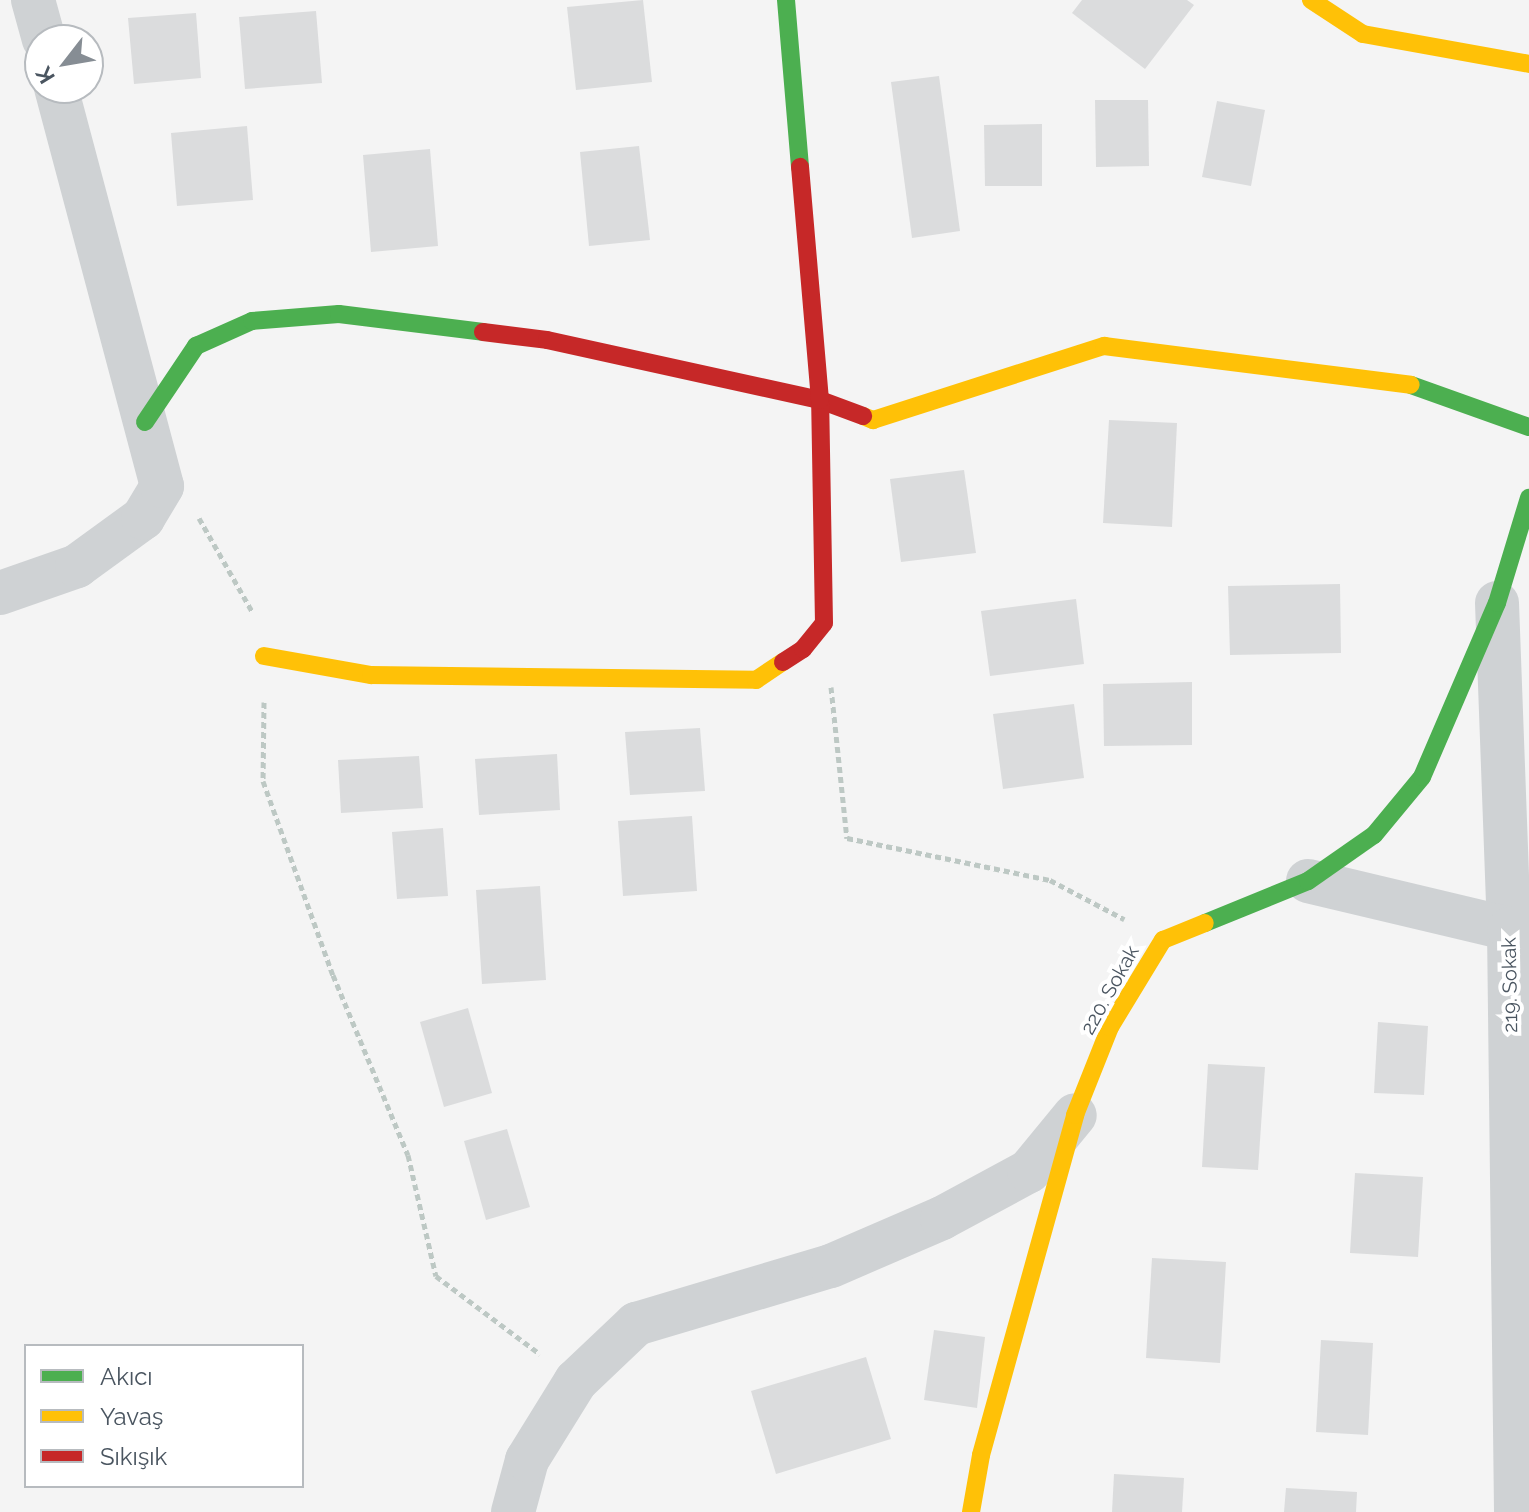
<!DOCTYPE html>
<html>
<head>
<meta charset="utf-8">
<style>
	body { margin:0 }
	#map { position:relative; width:1529px; height:1512px; overflow:hidden; background:#f4f4f4; font-family:Raleway,sans-serif }
	div>[style] { position:absolute }
	.building>* { inset:0; background:#dbdcdd }
	.path>* { height:5px; margin-top:-2.5px; transform-origin:0; background:repeating-linear-gradient(90deg,#bdc8c4 0 6px,transparent 0 10px) }
	.street>* { height:44px; margin:-22px; padding:0 22px; transform-origin:22px; border-radius:22px; background:#cfd2d4 }
	.fast>* { height:18px; margin:-9px; padding:0 9px; transform-origin:9px; border-radius:9px; background:#4caf50 }
	.slow>* { height:18px; margin:-9px; padding:0 9px; transform-origin:9px; border-radius:9px; background:#ffc107 }
	.jam>* { height:18px; margin:-9px; padding:0 9px; transform-origin:9px; border-radius:9px; background:#c62828 }
	span { translate:-50% -50%; white-space:nowrap; text-align:center; line-height:1.15; -webkit-text-stroke:8px #fff; paint-order:stroke }
	.street-label { font-size:20px; color:#4a5560 }
	.legend { position:absolute; left:24px; top:1344px; width:280px; height:144px; box-sizing:border-box; background:#fff; border:2px solid #b7bbbf; margin:0; padding:10px 14px; list-style:none; font-size:24px; color:#4a5560 }
	.legend li { display:flex; align-items:center; gap:16px; height:40px }
	.legend b { width:40px; border:2px solid #b7bbbf }
	.north { position:absolute; left:24px; top:24px; width:80px; height:80px; box-sizing:border-box; background:#fff; border:2px solid #b7bbbf; border-radius:50%; rotate:239deg; font-size:22px; font-weight:700; line-height:32px; text-align:center; color:#4a5560 }
	.north::after { content:''; display:block; margin:auto; width:28px; height:36px; background:#868d94; clip-path:polygon(50% 0,100% 100%,50% 72%,0 100%) }
</style>
</head>
<body>
<div id="map">
	<div class="building">
		<div style="clip-path:polygon(643px 0,652px 82px,576px 90px,567px 7px)"></div>
		<div style="clip-path:polygon(1082px 0,1187px 0,1194px 5px,1145px 69px,1072px 13px)"></div>
		<div style="clip-path:polygon(316px 11px,322px 83px,245px 89px,239px 17px)"></div>
		<div style="clip-path:polygon(196px 13px,201px 78px,134px 84px,128px 18px)"></div>
		<div style="clip-path:polygon(939px 76px,960px 231px,912px 238px,891px 82px)"></div>
		<div style="clip-path:polygon(1095px 100px,1148px 100px,1149px 166px,1096px 167px)"></div>
		<div style="clip-path:polygon(1217px 101px,1265px 110px,1251px 186px,1202px 177px)"></div>
		<div style="clip-path:polygon(1042px 124px,1042px 186px,985px 186px,984px 125px)"></div>
		<div style="clip-path:polygon(247px 126px,253px 200px,177px 206px,171px 133px)"></div>
		<div style="clip-path:polygon(639px 146px,650px 240px,589px 246px,580px 152px)"></div>
		<div style="clip-path:polygon(430px 149px,438px 246px,371px 252px,363px 155px)"></div>
		<div style="clip-path:polygon(1109px 420px,1177px 423px,1172px 527px,1103px 523px)"></div>
		<div style="clip-path:polygon(964px 470px,976px 553px,901px 562px,890px 479px)"></div>
		<div style="clip-path:polygon(1340px 584px,1341px 653px,1230px 655px,1228px 586px)"></div>
		<div style="clip-path:polygon(1076px 599px,1084px 664px,990px 676px,981px 611px)"></div>
		<div style="clip-path:polygon(1192px 682px,1192px 745px,1104px 746px,1103px 684px)"></div>
		<div style="clip-path:polygon(1074px 704px,1084px 778px,1003px 789px,993px 714px)"></div>
		<div style="clip-path:polygon(700px 728px,705px 791px,630px 795px,625px 732px)"></div>
		<div style="clip-path:polygon(557px 754px,560px 810px,479px 815px,475px 759px)"></div>
		<div style="clip-path:polygon(419px 756px,423px 808px,341px 813px,338px 760px)"></div>
		<div style="clip-path:polygon(692px 816px,697px 891px,623px 896px,618px 821px)"></div>
		<div style="clip-path:polygon(443px 828px,448px 896px,397px 899px,392px 832px)"></div>
		<div style="clip-path:polygon(540px 886px,546px 980px,482px 984px,476px 890px)"></div>
		<div style="clip-path:polygon(468px 1008px,492px 1093px,444px 1107px,420px 1022px)"></div>
		<div style="clip-path:polygon(1378px 1022px,1428px 1026px,1424px 1095px,1374px 1093px)"></div>
		<div style="clip-path:polygon(1208px 1064px,1265px 1067px,1258px 1170px,1202px 1167px)"></div>
		<div style="clip-path:polygon(507px 1129px,530px 1207px,486px 1220px,464px 1141px)"></div>
		<div style="clip-path:polygon(1355px 1173px,1423px 1177px,1418px 1257px,1350px 1253px)"></div>
		<div style="clip-path:polygon(1152px 1258px,1226px 1262px,1220px 1363px,1146px 1358px)"></div>
		<div style="clip-path:polygon(934px 1330px,985px 1337px,977px 1408px,924px 1400px)"></div>
		<div style="clip-path:polygon(1321px 1340px,1373px 1343px,1368px 1435px,1316px 1432px)"></div>
		<div style="clip-path:polygon(866px 1357px,891px 1439px,776px 1474px,751px 1391px)"></div>
		<div style="clip-path:polygon(1114px 1474px,1184px 1478px,1182px 1512px,1112px 1512px)"></div>
		<div style="clip-path:polygon(1286px 1488px,1357px 1492px,1356px 1512px,1284px 1512px)"></div>
	</div>
	<div class="path">
		<div style="left:199px;top:518px;width:109px;rotate:60.4deg"></div>
		<div style="left:831px;top:687px;width:152px;rotate:84deg"></div>
		<div style="left:847px;top:838px;width:207px;rotate:11.7deg"></div>
		<div style="left:1050px;top:880px;width:84px;rotate:27.8deg"></div>
		<div style="left:264px;top:702px;width:79px;rotate:90.7deg"></div>
		<div style="left:263px;top:781px;width:206px;rotate:70.2deg"></div>
		<div style="left:333px;top:975px;width:195px;rotate:67.4deg"></div>
		<div style="left:408px;top:1155px;width:124px;rotate:77deg"></div>
		<div style="left:436px;top:1276px;width:130px;rotate:36.9deg"></div>
	</div>
	<div class="street">
		<div style="left:33px;top:0;width:41px;rotate:74.6deg"></div>
		<div style="left:0;top:593px;width:82px;rotate:-19.3deg"></div>
		<div style="left:77px;top:566px;width:82px;rotate:-36deg"></div>
		<div style="left:143px;top:518px;width:37px;rotate:-59deg"></div>
		<div style="left:162px;top:486px;width:412px;rotate:-104.9deg"></div>
		<div style="left:1497px;top:603px;width:326px;rotate:87.9deg"></div>
		<div style="left:1509px;top:929px;width:583px;rotate:89.31deg"></div>
		<div style="left:1308px;top:881px;width:207px;rotate:13.4deg"></div>
		<div style="left:1509px;top:929px;width:20px"></div>
		<div style="left:513px;top:1512px;width:54px;rotate:-74.9deg"></div>
		<div style="left:527px;top:1460px;width:93px;rotate:-58.2deg"></div>
		<div style="left:576px;top:1381px;width:83px;rotate:-43.5deg"></div>
		<div style="left:636px;top:1324px;width:203px;rotate:-16.6deg"></div>
		<div style="left:831px;top:1266px;width:121px;rotate:-23.4deg"></div>
		<div style="left:942px;top:1218px;width:99px;rotate:-28.4deg"></div>
		<div style="left:1029px;top:1171px;width:72px;rotate:-50.6deg"></div>
	</div>
	<div class="fast">
		<div style="left:786px;top:0;width:168px;rotate:85.2deg"></div>
		<div style="left:1411px;top:385px;width:125px;rotate:19.6deg"></div>
		<div style="left:145px;top:422px;width:92px;rotate:-56.1deg"></div>
		<div style="left:196px;top:346px;width:61px;rotate:-24.1deg"></div>
		<div style="left:252px;top:321px;width:87px;rotate:-4.6deg"></div>
		<div style="left:339px;top:314px;width:145px;rotate:7.1deg"></div>
		<div style="left:1205px;top:923px;width:111px;rotate:-22.2deg"></div>
		<div style="left:1308px;top:881px;width:80px;rotate:-34.9deg"></div>
		<div style="left:1374px;top:835px;width:75px;rotate:-50.4deg"></div>
		<div style="left:1422px;top:777px;width:189px;rotate:-66.7deg"></div>
		<div style="left:1497px;top:603px;width:110px;rotate:-73.1deg"></div>
	</div>
	<div class="slow">
		<div style="left:1311px;top:0;width:62px;rotate:33.2deg"></div>
		<div style="left:1363px;top:34px;width:169px;rotate:10.2deg"></div>
		<div style="left:863px;top:416px;width:11px;rotate:22deg"></div>
		<div style="left:873px;top:420px;width:243px;rotate:-17.8deg"></div>
		<div style="left:1104px;top:346px;width:309px;rotate:7.2deg"></div>
		<div style="left:264px;top:656px;width:109px;rotate:10.1deg"></div>
		<div style="left:371px;top:675px;width:385px;rotate:0.7deg"></div>
		<div style="left:756px;top:680px;width:32px;rotate:-34deg"></div>
		<div style="left:971px;top:1512px;width:58px;rotate:-80deg"></div>
		<div style="left:981px;top:1455px;width:353px;rotate:-74.5deg"></div>
		<div style="left:1075px;top:1115px;width:95px;rotate:-68.3deg"></div>
		<div style="left:1110px;top:1027px;width:102px;rotate:-58.7deg"></div>
		<div style="left:1163px;top:940px;width:45px;rotate:-22deg"></div>
	</div>
	<div class="jam">
		<div style="left:483px;top:332px;width:64px;rotate:7.1deg"></div>
		<div style="left:547px;top:340px;width:280px;rotate:12.4deg"></div>
		<div style="left:820px;top:400px;width:46px;rotate:20.4deg"></div>
		<div style="left:783px;top:662px;width:24px;rotate:-33deg"></div>
		<div style="left:803px;top:649px;width:33px;rotate:-51deg"></div>
		<div style="left:824px;top:623px;width:223px;rotate:-91deg"></div>
		<div style="left:820px;top:400px;width:234px;rotate:-94.9deg"></div>
	</div>
	<div class="street-label">
		<span style="left:1510px;top:985px;rotate:-91deg">219. Sokak</span>
		<span style="left:1110px;top:990px;rotate:-61deg">220. Sokak</span>
	</div>
	<ul class="legend">
	<li><b style="height:10px;background:#4caf50"></b>Akıcı</li>
	<li><b style="height:10px;background:#ffc107"></b>Yavaş</li>
	<li><b style="height:10px;background:#c62828"></b>Sıkışık</li>
	</ul>
	<div class="north">K</div>
</div>
</body>
</html>
